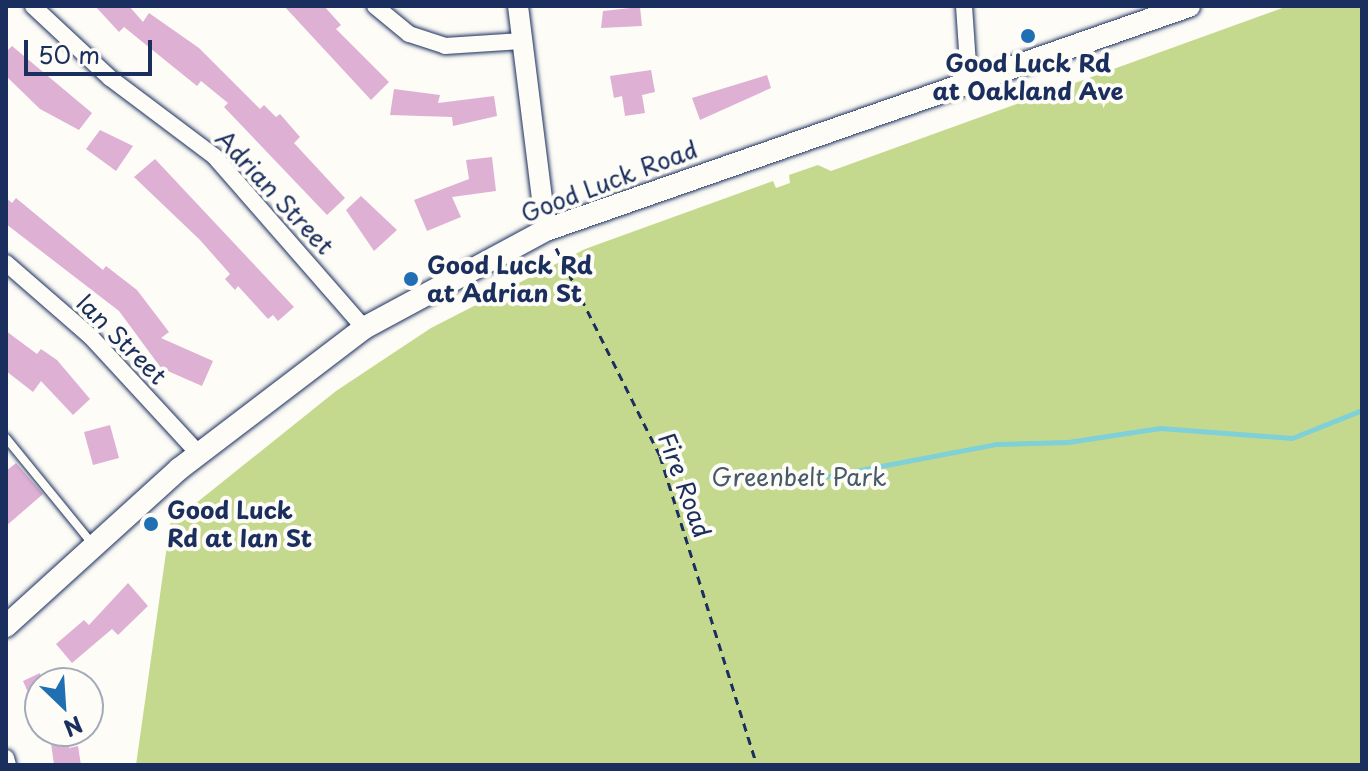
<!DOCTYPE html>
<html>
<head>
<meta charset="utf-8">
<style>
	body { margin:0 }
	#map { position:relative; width:1368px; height:771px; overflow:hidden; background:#fdfcf7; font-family:"Playpen Sans",sans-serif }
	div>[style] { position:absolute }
	.green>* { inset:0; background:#c5d98e }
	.stream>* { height:5px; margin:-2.5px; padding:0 2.5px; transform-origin:2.5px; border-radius:2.5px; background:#7fd0d7 }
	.building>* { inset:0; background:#deb0d4 }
	.path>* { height:3px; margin-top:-1.5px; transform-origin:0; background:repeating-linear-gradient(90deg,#1b2f5e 0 8px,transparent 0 14px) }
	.roads { filter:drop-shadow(0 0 2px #1b2f5e) drop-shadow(0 0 2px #1b2f5e) }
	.service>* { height:8px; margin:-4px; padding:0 4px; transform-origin:4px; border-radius:4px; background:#fdfcf7 }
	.minor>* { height:16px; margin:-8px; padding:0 8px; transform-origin:8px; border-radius:8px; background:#fdfcf7 }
	.tertiary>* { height:20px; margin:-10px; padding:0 10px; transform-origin:10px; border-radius:10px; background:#fdfcf7 }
	.secondary>* { height:22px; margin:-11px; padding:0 11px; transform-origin:11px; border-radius:11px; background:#fdfcf7 }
	.dots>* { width:22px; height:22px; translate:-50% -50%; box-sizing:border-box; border:4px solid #fdfcf7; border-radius:50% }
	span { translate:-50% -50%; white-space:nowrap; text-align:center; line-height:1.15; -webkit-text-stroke:8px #fdfcf7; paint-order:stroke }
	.poi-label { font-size:24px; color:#1b2f5e; font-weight:700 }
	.left { translate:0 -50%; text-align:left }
	.street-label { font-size:24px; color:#1b2f5e }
	.park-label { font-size:24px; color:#465a6a }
	.frame { position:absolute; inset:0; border:8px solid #1b2f5e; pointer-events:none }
	.north { position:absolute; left:24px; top:667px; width:80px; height:80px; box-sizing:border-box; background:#fdfcf7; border:2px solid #a3aaba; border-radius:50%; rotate:155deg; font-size:22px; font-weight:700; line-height:32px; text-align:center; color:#1b2f5e }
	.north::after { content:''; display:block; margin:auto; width:28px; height:36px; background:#1f6fb2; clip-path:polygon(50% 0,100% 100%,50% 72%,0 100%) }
	.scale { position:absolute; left:24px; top:40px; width:128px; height:36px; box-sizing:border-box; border:4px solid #1b2f5e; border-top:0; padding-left:10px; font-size:24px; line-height:28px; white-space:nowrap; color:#1b2f5e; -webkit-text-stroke:6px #fdfcf7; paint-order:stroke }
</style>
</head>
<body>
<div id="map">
	<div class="green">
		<div style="clip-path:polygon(1288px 6px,1362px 6px,1362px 765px,136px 765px,170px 524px,336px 391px,431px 328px,585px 249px,773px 181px,776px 188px,790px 183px,789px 175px,818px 165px,831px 171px)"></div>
	</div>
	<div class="stream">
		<div style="left:761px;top:483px;width:57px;rotate:-5deg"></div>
		<div style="left:818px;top:478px;width:181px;rotate:-10.8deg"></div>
		<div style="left:996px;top:444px;width:72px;rotate:-1.6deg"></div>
		<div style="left:1068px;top:442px;width:93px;rotate:-8.7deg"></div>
		<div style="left:1160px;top:428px;width:132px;rotate:4.3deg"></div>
		<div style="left:1292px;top:438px;width:75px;rotate:-21.8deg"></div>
	</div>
	<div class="building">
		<div style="clip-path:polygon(95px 6px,129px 6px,143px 22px,149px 13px,199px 48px,260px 109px,264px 105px,276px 117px,280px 114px,300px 137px,294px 143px,345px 198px,327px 215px,224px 107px,228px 103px,201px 81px,197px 86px,124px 27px,119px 32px)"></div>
		<div style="clip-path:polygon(284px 6px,324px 6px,341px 25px,336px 29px,389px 82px,371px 100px)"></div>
		<div style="clip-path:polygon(640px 7px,642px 26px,601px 28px,603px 11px)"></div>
		<div style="clip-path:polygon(12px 46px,92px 113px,79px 130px,40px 109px,6px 76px,6px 52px)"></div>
		<div style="clip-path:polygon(651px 70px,655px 92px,642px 95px,645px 113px,625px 116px,622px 96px,614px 98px,610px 76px)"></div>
		<div style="clip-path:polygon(767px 75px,771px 88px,700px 120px,692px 98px)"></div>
		<div style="clip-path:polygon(394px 89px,440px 95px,438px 103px,494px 96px,497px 116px,453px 126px,452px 117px,390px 115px)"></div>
		<div style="clip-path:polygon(100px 130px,133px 146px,116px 171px,86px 149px)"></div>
		<div style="clip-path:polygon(492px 157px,496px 191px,452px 197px,461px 217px,427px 231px,414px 200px,469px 179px,466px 160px)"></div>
		<div style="clip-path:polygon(155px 159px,294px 307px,278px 321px,273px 315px,268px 319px,238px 286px,235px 290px,225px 279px,230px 274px,200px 240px,134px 177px)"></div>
		<div style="clip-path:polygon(361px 196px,397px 230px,374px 251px,346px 210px)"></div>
		<div style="clip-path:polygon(6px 198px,12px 203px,16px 198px,103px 270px,106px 266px,137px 290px,169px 332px,161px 338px,213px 361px,202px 386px,161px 368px,119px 311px,6px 224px)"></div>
		<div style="clip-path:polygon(6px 331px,37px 354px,41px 349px,57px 360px,90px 399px,73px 415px,41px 381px,33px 392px,6px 371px)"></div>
		<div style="clip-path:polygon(110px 425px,119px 458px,93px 465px,84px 432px)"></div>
		<div style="clip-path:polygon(16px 463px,43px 494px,6px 526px,6px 471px)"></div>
		<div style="clip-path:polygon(128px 583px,148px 606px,118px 635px,112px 629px,72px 663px,56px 644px,84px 620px,89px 625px)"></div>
		<div style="clip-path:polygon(40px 673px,40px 719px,23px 681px)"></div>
		<div style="clip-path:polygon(68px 740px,69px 748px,78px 746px,81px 765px,54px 765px,51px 743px)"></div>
	</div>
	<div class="path">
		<div style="left:556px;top:248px;width:233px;rotate:63.4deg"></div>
		<div style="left:660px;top:456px;width:324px;rotate:72.6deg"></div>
	</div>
	<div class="roads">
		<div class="service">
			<div style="left:6px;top:438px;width:139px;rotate:50.8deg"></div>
		</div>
		<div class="minor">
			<div style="left:33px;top:6px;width:105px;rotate:43.1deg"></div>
			<div style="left:110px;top:78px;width:130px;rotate:36.9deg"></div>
			<div style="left:214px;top:156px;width:228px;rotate:48.9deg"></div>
			<div style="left:375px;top:6px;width:44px;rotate:39.5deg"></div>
			<div style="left:409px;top:34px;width:38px;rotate:18deg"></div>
			<div style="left:445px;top:46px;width:77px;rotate:-3.7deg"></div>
			<div style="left:964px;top:6px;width:74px;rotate:86.1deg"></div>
			<div style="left:6px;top:263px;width:113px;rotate:41deg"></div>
			<div style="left:91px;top:337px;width:159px;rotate:47.3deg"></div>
			<div style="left:6px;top:758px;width:7px;rotate:74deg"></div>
		</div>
		<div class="tertiary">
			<div style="left:518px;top:6px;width:226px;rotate:82.9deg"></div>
		</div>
		<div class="secondary">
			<div style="left:6px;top:626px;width:234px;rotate:-42.2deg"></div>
			<div style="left:179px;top:469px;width:233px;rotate:-37.3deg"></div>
			<div style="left:364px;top:328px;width:207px;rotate:-28.3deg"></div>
			<div style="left:546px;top:230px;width:681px;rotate:-19.21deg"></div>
		</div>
	</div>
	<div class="dots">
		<div style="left:1028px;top:36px;background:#1f6fb2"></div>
		<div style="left:411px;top:279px;background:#1f6fb2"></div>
		<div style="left:151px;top:524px;background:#1f6fb2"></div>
	</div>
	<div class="poi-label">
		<span style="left:1028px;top:77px">Good Luck Rd<br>at Oakland Ave</span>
		<span class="left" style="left:427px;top:279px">Good Luck Rd<br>at Adrian St</span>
		<span class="left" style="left:167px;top:524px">Good Luck<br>Rd at Ian St</span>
	</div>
	<div class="street-label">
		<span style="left:609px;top:181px;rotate:-21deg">Good Luck Road</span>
		<span style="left:275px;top:192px;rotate:47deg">Adrian Street</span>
		<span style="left:122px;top:339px;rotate:45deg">Ian Street</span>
		<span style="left:685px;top:485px;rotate:70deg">Fire Road</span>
	</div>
	<div class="park-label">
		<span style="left:799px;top:477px">Greenbelt Park</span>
	</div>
	<div class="frame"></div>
	<div class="north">N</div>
	<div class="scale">50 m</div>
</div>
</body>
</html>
